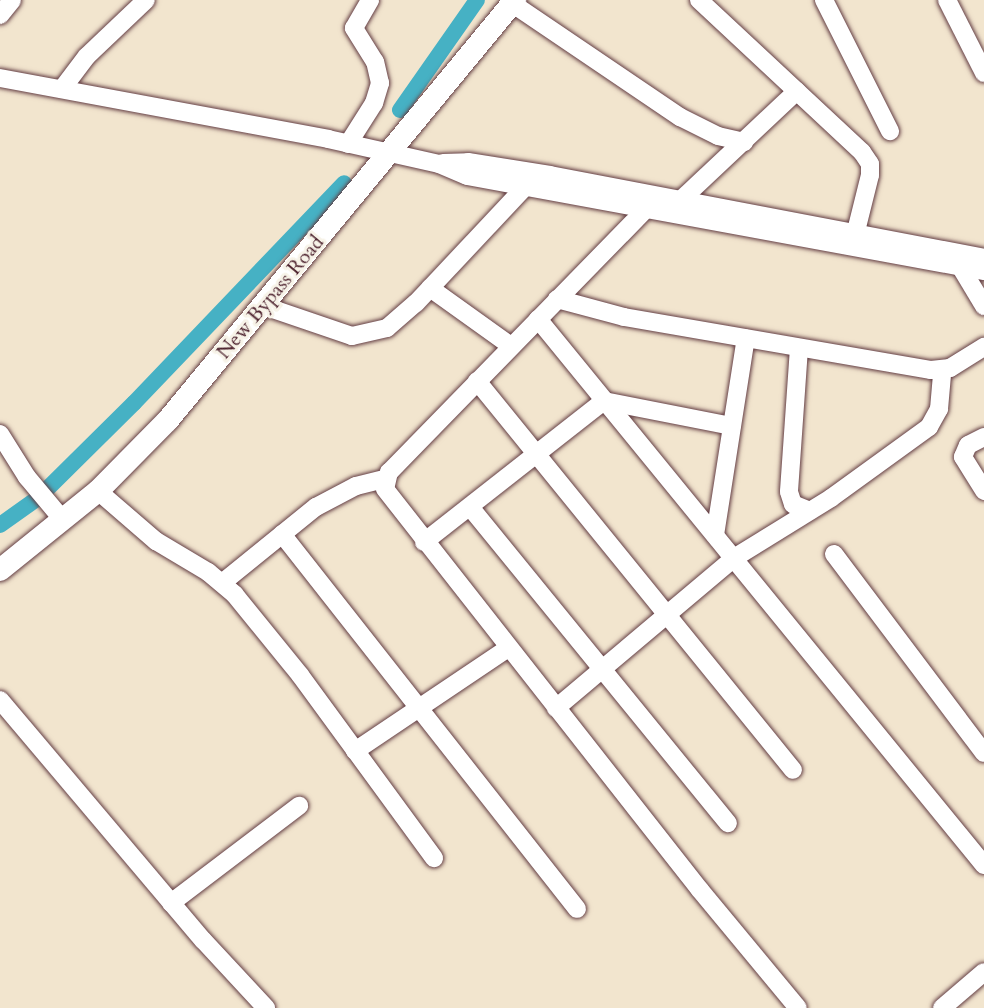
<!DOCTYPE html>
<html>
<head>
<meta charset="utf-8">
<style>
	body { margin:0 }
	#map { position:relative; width:984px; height:1008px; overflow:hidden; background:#f2e5ce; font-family:Cardo,serif }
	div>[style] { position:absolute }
	.canal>* { height:16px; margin:-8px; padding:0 8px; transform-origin:8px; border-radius:8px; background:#46b1c4 }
	.roads { filter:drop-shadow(0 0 2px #633d43) drop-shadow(0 0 2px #633d43) }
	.minor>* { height:18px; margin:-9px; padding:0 9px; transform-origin:9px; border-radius:9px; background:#fff }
	.major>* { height:22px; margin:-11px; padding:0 11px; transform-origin:11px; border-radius:11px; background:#fff }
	span { translate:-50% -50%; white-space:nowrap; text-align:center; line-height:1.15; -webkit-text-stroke:6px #f7f3e8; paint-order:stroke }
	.street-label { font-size:20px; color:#4a1f2b }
</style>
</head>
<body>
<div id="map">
	<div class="canal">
		<div style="left:400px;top:110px;width:134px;rotate:-55deg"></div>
		<div style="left:0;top:525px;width:47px;rotate:-35.4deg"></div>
		<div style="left:38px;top:498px;width:135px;rotate:-44.7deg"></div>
		<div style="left:134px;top:403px;width:304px;rotate:-46.3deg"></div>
	</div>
	<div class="roads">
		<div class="minor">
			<div style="left:699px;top:0;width:223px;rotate:43deg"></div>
			<div style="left:862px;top:152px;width:14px;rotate:56deg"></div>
			<div style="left:870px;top:164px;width:11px;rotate:90deg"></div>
			<div style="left:870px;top:175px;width:58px;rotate:104deg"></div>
			<div style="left:824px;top:0;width:147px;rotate:63.3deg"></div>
			<div style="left:947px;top:0;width:82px;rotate:63.1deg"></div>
			<div style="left:513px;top:4px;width:202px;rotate:34.1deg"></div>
			<div style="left:680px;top:117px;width:42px;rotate:26.6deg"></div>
			<div style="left:718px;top:136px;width:27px;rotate:13deg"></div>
			<div style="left:0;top:15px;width:19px;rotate:-51deg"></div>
			<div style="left:0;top:78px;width:334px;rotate:10.5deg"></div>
			<div style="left:328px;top:139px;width:114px;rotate:12.7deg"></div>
			<div style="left:439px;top:164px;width:30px;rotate:23deg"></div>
			<div style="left:467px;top:176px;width:526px;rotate:10.41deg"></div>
			<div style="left:62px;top:89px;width:41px;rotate:-52.9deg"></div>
			<div style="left:87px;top:56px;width:81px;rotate:-43.5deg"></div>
			<div style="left:348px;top:144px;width:49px;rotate:-57.6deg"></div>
			<div style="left:374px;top:103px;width:21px;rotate:-73deg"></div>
			<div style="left:380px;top:83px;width:22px;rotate:-103deg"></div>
			<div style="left:375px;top:62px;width:40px;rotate:-122deg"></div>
			<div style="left:354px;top:28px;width:32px;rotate:-60deg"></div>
			<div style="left:443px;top:163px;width:25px;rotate:-2deg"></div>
			<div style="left:468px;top:162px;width:83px;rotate:9deg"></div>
			<div style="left:550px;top:175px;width:442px;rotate:10.8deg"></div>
			<div style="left:683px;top:198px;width:156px;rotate:-43.2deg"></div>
			<div style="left:647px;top:208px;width:369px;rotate:134.3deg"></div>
			<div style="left:389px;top:472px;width:17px;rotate:103deg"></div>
			<div style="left:385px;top:489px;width:510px;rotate:51.85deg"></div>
			<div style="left:700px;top:890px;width:153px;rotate:50.3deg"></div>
			<div style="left:960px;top:266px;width:47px;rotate:59deg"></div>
			<div style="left:430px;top:288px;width:100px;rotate:35.6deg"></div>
			<div style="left:557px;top:299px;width:69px;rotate:15deg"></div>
			<div style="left:624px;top:317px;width:312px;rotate:9.8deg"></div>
			<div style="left:931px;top:370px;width:19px;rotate:-6deg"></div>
			<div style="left:950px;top:368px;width:40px;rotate:-32deg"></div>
			<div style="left:261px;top:305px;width:96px;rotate:18.8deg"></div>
			<div style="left:352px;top:336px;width:36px;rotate:-13deg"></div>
			<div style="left:387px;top:328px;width:38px;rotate:-41deg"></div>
			<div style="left:416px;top:303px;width:161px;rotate:-46.8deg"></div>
			<div style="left:538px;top:319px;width:705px;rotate:50.76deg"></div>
			<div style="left:799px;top:348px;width:144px;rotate:94deg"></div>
			<div style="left:789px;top:492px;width:13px;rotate:72deg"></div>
			<div style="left:793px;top:504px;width:18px;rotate:22deg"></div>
			<div style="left:477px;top:381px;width:501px;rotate:50.91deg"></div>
			<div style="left:0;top:434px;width:51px;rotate:57.9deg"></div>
			<div style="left:27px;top:477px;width:56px;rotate:50.1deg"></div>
			<div style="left:984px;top:437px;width:18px;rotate:153deg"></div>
			<div style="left:968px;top:445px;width:13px;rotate:113deg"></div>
			<div style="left:963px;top:457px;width:40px;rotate:58deg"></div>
			<div style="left:98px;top:491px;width:77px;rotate:40.8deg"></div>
			<div style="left:156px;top:541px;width:61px;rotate:30.8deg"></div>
			<div style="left:208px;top:572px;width:35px;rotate:40deg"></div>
			<div style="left:235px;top:595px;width:103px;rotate:50.9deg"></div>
			<div style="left:300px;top:675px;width:227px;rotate:53.8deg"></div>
			<div style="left:470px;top:507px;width:408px;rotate:50.8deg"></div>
			<div style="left:282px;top:534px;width:477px;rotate:51.8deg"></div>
			<div style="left:715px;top:535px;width:199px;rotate:-81.1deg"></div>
			<div style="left:424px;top:542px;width:229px;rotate:-38.1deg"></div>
			<div style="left:604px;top:401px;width:130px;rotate:11.1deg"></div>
			<div style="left:834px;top:554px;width:249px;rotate:53deg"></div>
			<div style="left:222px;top:583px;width:121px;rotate:-39deg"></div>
			<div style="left:316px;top:507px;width:45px;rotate:-27.7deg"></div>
			<div style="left:356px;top:486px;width:30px;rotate:-14deg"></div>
			<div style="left:0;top:700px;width:314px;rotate:49.8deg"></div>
			<div style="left:203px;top:940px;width:93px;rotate:47.2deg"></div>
			<div style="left:556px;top:708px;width:233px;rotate:-40.1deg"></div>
			<div style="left:734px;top:558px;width:114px;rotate:-31.7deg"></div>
			<div style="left:831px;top:498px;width:121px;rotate:-35.9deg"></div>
			<div style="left:929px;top:427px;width:21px;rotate:-61deg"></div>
			<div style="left:939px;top:409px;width:38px;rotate:-85deg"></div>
			<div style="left:355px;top:751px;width:184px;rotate:-33.9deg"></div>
			<div style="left:171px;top:903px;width:161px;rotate:-37.2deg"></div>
			<div style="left:942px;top:1008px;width:55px;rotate:-40.6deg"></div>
		</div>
		<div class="major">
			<div style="left:0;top:570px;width:126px;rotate:-38.9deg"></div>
			<div style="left:98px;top:491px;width:100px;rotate:-45.4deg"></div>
			<div style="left:168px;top:420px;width:545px;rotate:-50.44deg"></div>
		</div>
	</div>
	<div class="street-label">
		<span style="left:270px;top:297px;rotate:-50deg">New Bypass Road</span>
	</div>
</div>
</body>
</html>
